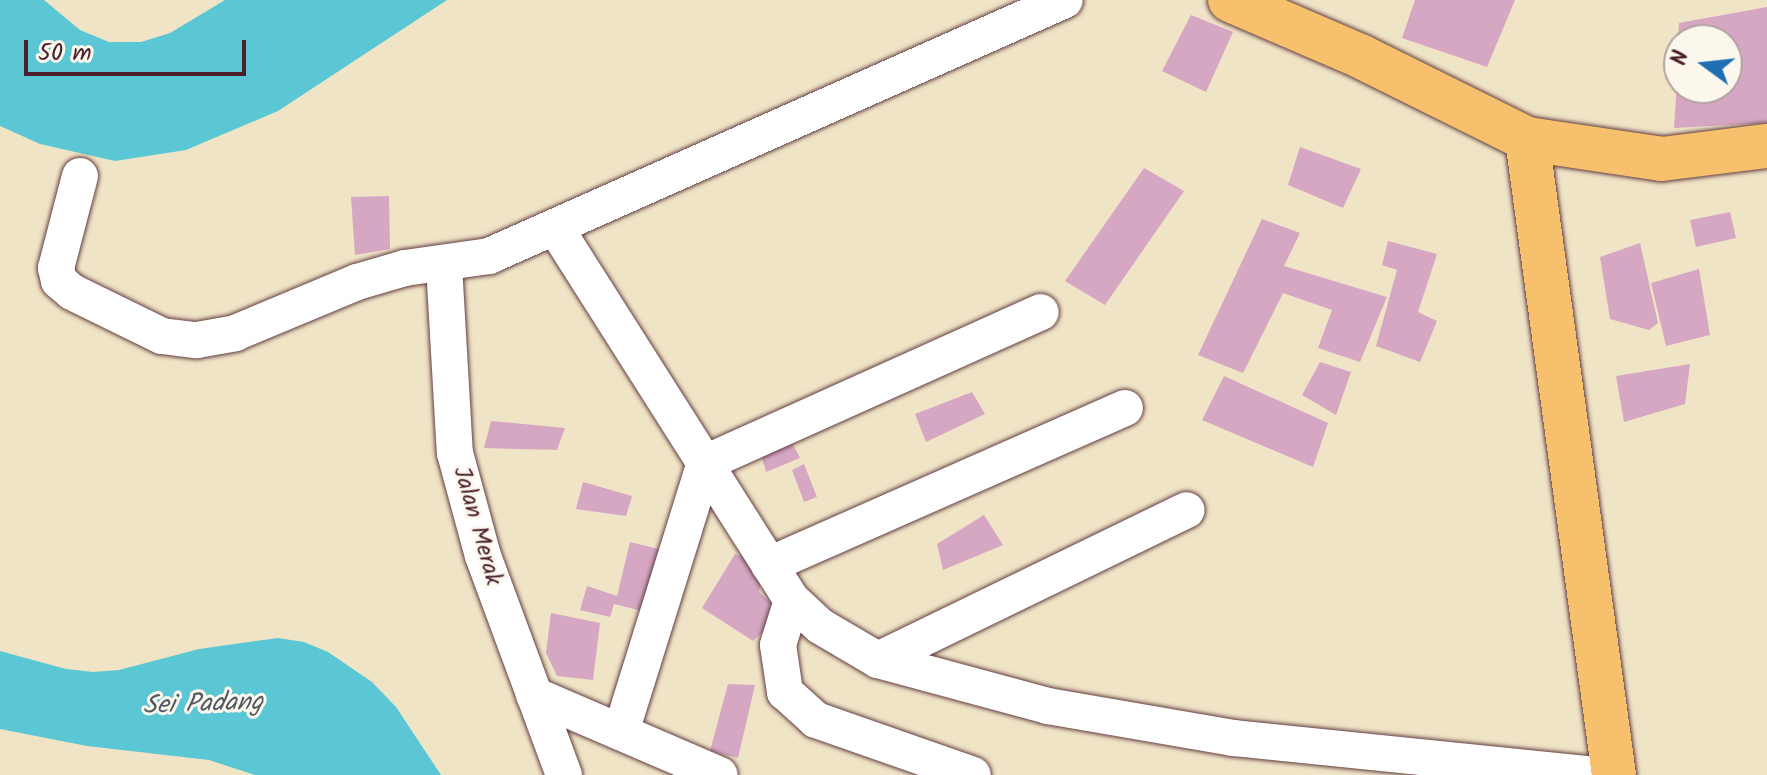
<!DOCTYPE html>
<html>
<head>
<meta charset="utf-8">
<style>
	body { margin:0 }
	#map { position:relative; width:1767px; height:775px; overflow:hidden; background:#f0e4c6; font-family:Kalam,sans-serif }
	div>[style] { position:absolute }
	.water>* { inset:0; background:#5bc7d4 }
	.building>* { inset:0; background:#d6a7c3 }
	.roads { filter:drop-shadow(0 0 2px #633d42) drop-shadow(0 0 2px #633d42) }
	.minor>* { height:36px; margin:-18px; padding:0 18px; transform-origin:18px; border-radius:18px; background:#fff }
	.major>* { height:44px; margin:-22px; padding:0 22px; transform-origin:22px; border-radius:22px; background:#f7c06c }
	span { translate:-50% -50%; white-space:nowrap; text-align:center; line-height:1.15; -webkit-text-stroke:6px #fbf7ec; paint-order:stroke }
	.street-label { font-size:24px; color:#4a1f2b }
	.water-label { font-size:26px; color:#505a66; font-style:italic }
	.north { position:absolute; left:1663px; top:24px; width:80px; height:80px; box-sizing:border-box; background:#fbf7ec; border:2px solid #b4a19f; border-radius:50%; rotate:285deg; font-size:22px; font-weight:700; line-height:32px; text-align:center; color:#4a1f2b }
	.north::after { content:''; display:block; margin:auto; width:28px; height:36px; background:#1f6fb2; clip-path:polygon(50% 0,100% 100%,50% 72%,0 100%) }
	.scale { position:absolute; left:24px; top:40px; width:222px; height:36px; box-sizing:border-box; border:4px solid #4a1f2b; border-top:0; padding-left:10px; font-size:24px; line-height:28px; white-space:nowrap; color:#4a1f2b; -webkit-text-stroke:6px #fbf7ec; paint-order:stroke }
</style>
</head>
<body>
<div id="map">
	<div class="water">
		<div style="clip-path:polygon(0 0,44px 0,80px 30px,109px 42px,141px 42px,170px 33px,225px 0,447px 0,278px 111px,186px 150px,115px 161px,40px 144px,0 126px)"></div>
		<div style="clip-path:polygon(278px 638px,304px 642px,328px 652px,372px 682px,396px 707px,441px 775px,255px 775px,209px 760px,87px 746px,0 729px,0 651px,66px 669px,93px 672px,119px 670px,199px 649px)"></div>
	</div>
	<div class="building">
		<div style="clip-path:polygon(1415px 0,1515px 0,1487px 67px,1402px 38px)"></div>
		<div style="clip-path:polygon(1767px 7px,1767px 123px,1674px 128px,1677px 81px,1679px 88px,1727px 88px,1727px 40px,1678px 40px,1679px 23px)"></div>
		<div style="clip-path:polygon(1191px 15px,1233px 32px,1206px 92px,1162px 71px)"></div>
		<div style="clip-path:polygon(1300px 147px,1361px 169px,1343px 208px,1288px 185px)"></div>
		<div style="clip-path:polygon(1144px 168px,1184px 191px,1105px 305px,1065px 281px)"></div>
		<div style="clip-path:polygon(389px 196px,390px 249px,355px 255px,351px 197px)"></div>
		<div style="clip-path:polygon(1730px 212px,1736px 238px,1696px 247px,1690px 220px)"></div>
		<div style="clip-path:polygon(1262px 219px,1300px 233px,1284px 266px,1387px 297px,1360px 362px,1318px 348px,1332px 310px,1283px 293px,1243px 373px,1198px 355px)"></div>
		<div style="clip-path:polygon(1388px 241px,1437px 254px,1418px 312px,1437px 321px,1420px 362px,1376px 346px,1397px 270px,1382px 265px)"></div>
		<div style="clip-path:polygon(1640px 243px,1658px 323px,1649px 330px,1610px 319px,1600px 257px)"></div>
		<div style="clip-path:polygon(1699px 269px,1710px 335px,1666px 346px,1651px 283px)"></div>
		<div style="clip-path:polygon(1320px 362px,1351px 372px,1336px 415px,1302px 395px)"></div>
		<div style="clip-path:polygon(1690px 364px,1685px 404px,1624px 422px,1616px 376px)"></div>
		<div style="clip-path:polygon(1224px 376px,1328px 423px,1313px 467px,1202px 420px)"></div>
		<div style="clip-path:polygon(972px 392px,985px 414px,926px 442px,915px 414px)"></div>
		<div style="clip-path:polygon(491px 421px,565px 428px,557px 450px,484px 448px)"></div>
		<div style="clip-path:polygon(786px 431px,800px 458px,766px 472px,759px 448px)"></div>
		<div style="clip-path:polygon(804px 464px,817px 497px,804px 502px,792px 470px)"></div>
		<div style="clip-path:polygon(583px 482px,632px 496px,626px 516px,576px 509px)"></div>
		<div style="clip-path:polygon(984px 515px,1003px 545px,943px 570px,937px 544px)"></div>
		<div style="clip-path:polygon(630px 542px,663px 550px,646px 612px,614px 604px,610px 617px,580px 610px,587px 586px,617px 596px)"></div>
		<div style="clip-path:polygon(735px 554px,764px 564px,759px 592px,782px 613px,753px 641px,702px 608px)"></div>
		<div style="clip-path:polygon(551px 613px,600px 623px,593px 680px,557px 676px,546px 653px)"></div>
		<div style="clip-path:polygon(728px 684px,755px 685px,738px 758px,710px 751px)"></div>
	</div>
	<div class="roads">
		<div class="minor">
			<div style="left:80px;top:176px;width:95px;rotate:104.6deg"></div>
			<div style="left:56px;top:268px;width:13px;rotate:77deg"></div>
			<div style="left:59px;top:281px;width:17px;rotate:40deg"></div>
			<div style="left:72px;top:292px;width:100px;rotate:26.1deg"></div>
			<div style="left:162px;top:336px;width:35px;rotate:7deg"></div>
			<div style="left:197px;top:340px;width:39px;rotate:-10deg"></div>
			<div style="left:235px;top:333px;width:132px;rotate:-22.7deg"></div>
			<div style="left:357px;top:282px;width:50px;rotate:-16.3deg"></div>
			<div style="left:405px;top:268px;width:85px;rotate:-8.1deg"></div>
			<div style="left:489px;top:256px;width:630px;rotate:-23.96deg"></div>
			<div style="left:555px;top:227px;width:442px;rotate:57.6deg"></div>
			<div style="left:792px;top:600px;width:38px;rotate:43deg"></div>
			<div style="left:820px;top:626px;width:67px;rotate:30.4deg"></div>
			<div style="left:878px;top:660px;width:176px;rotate:15.1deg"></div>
			<div style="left:1048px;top:706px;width:188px;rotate:9.8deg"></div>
			<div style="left:1233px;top:738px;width:366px;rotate:5.8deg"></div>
			<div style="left:444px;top:265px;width:188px;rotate:86.7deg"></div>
			<div style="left:455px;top:453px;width:107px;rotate:74.8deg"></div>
			<div style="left:483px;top:556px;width:233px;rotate:69.7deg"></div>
			<div style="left:769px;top:565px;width:389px;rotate:-23.8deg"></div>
			<div style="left:792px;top:600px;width:47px;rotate:107.3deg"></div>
			<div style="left:778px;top:645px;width:48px;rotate:81.5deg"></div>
			<div style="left:785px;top:692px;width:42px;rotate:42.1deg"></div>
			<div style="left:816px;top:720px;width:166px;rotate:19.3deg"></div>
			<div style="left:878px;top:660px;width:343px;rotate:-25.9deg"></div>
			<div style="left:534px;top:695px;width:202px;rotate:23.3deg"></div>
			<div style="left:621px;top:732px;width:282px;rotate:-72.7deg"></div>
			<div style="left:705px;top:463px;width:368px;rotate:-24.2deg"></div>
		</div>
		<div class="major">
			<div style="left:1230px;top:0;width:142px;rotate:23.3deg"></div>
			<div style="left:1360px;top:56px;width:186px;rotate:26.4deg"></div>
			<div style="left:1527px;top:139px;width:136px;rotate:8.4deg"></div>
			<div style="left:1662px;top:159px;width:106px;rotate:-7.1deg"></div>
			<div style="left:1527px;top:139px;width:642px;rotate:82.21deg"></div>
		</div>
	</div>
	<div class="street-label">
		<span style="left:477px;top:526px;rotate:74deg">Jalan Merak</span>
	</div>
	<div class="water-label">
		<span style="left:203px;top:705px;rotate:-2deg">Sei Padang</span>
	</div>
	<div class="north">N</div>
	<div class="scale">50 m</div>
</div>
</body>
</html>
